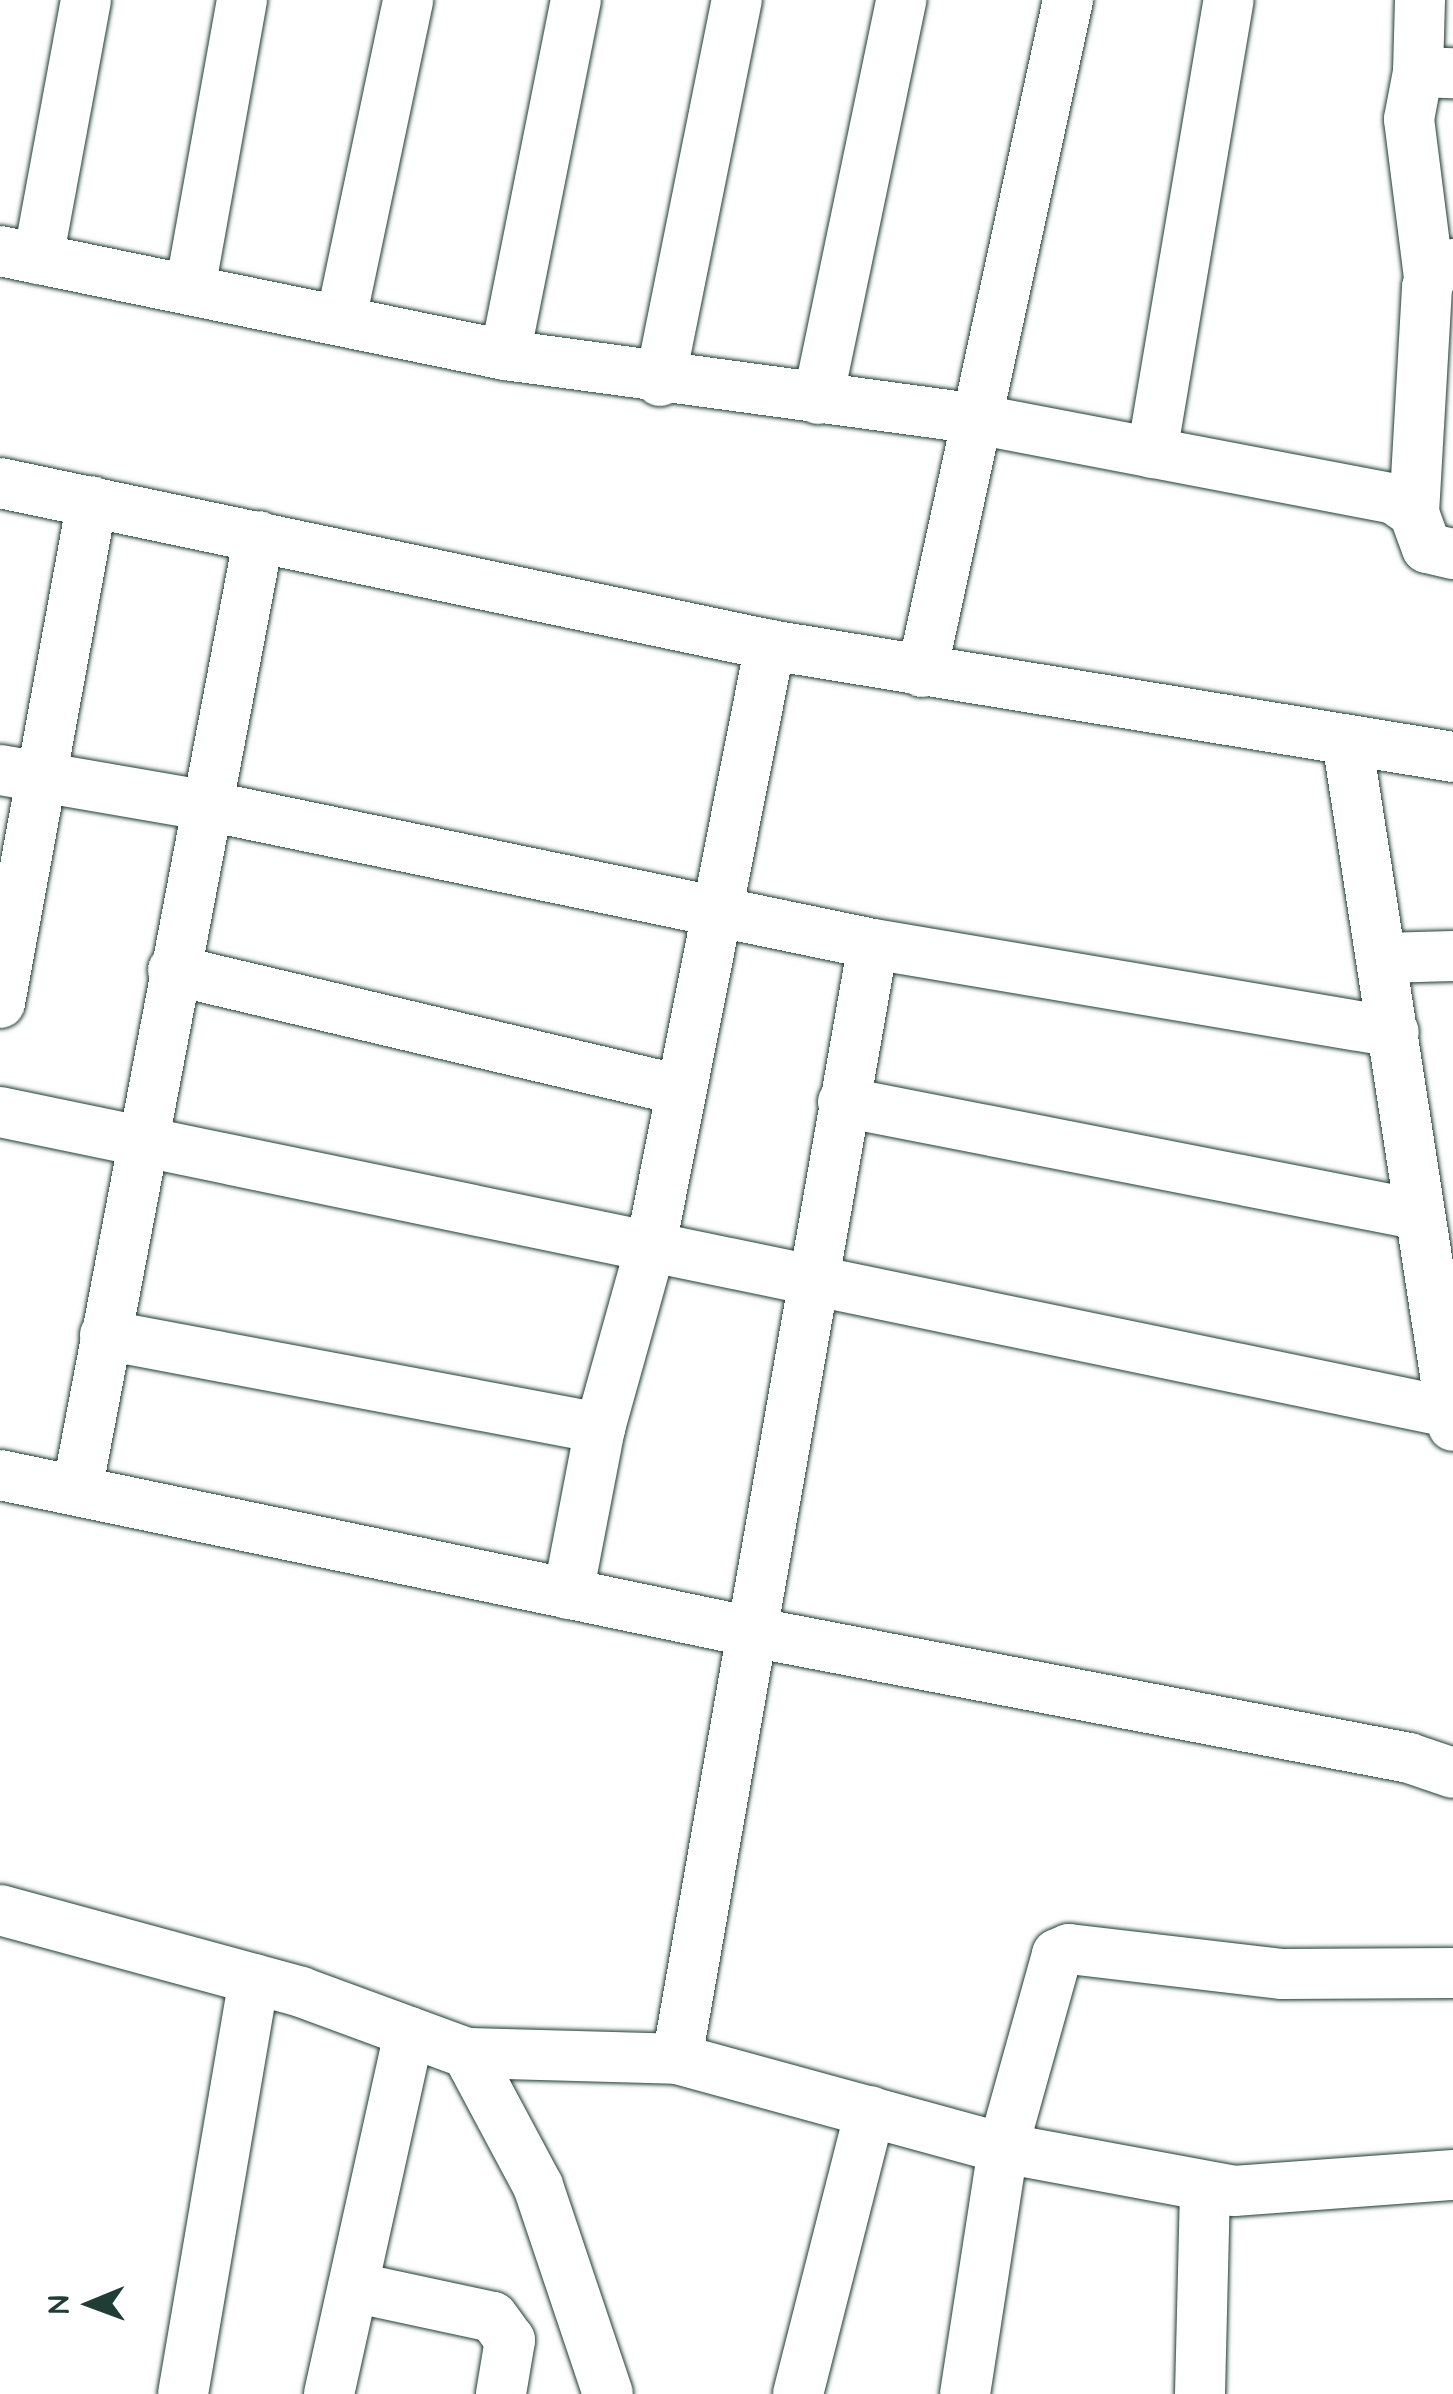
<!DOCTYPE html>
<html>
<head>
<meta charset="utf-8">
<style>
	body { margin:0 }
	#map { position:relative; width:1453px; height:2394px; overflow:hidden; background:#fff; font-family:"Architects Daughter",sans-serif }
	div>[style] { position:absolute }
	.roads { filter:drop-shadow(0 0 2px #1f3d34) drop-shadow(0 0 2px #1f3d34) }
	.minor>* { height:50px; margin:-25px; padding:0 25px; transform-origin:25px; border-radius:25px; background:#fff }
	span { translate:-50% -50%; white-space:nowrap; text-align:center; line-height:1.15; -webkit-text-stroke:9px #fff; paint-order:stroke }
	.north { position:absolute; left:40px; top:2254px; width:100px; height:100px; -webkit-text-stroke:8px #fff; paint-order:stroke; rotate:269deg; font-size:28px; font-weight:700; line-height:40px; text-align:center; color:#1f3d34 }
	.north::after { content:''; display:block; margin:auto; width:35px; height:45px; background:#1f3d34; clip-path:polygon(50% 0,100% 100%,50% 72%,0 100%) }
</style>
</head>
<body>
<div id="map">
	<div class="roads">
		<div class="minor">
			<div style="left:1420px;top:0;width:72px;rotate:91.6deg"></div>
			<div style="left:1418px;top:72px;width:35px;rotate:2deg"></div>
			<div style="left:1418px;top:72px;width:48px;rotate:100.8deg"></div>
			<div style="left:1409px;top:119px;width:159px;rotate:82.8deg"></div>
			<div style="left:0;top:251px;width:516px;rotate:11.64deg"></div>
			<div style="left:505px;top:355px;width:475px;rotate:7.7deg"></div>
			<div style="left:976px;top:419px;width:426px;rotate:10.8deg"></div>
			<div style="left:1394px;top:499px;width:24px;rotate:35deg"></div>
			<div style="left:1414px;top:513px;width:37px;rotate:70deg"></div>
			<div style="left:1427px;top:548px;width:27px;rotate:13deg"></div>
			<div style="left:38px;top:259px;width:263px;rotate:-79.5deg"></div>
			<div style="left:190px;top:289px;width:294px;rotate:-79.8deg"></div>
			<div style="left:341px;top:319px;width:326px;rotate:-78.1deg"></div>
			<div style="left:505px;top:355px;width:362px;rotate:-78.7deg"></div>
			<div style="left:660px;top:381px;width:389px;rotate:-78.6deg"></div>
			<div style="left:818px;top:399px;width:408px;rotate:-78.2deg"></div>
			<div style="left:1152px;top:453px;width:459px;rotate:-80.4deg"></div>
			<div style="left:0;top:483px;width:787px;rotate:11.88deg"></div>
			<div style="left:770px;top:645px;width:692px;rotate:9.31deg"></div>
			<div style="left:1414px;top:513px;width:226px;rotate:-86.7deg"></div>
			<div style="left:1427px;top:287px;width:21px;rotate:-67deg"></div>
			<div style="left:1435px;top:268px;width:18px;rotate:-13deg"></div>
			<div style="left:922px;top:672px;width:688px;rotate:-77.74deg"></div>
			<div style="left:1347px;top:740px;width:694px;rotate:81.22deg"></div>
			<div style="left:0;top:770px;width:211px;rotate:9.8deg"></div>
			<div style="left:208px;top:806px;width:679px;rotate:11.72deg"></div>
			<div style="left:873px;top:944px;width:528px;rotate:9.59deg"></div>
			<div style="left:1383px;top:958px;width:70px;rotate:-1.6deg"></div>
			<div style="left:173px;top:970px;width:521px;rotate:13.32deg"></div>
			<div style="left:0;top:1003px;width:510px;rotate:-79.61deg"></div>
			<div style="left:843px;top:1102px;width:588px;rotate:11.08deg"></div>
			<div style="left:0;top:1112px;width:1484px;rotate:11.7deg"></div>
			<div style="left:105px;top:1335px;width:504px;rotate:10.64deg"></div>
			<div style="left:0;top:1475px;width:773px;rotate:11.79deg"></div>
			<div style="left:757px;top:1633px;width:664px;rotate:10.85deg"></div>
			<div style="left:1409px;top:1758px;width:46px;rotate:18.8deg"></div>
			<div style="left:77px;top:1491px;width:972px;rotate:-79.21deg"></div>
			<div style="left:568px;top:1594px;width:169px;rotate:-79.1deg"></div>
			<div style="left:600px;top:1428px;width:190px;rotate:-74.4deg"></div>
			<div style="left:651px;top:1245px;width:612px;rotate:-78.78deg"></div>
			<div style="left:0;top:1910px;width:312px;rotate:15.2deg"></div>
			<div style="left:301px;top:1992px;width:177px;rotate:20.2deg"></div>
			<div style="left:467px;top:2053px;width:210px;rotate:1.6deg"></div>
			<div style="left:677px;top:2059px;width:338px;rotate:15.3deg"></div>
			<div style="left:1003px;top:2148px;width:235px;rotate:10.5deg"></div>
			<div style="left:1234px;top:2191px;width:220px;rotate:-4.2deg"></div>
			<div style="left:467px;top:2053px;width:151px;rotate:61.9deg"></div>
			<div style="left:538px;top:2186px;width:219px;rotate:71.4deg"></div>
			<div style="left:677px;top:2059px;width:1132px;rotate:-80.03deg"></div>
			<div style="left:353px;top:2287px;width:143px;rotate:12.1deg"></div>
			<div style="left:493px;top:2317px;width:29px;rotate:54deg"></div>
			<div style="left:510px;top:2340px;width:55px;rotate:99.5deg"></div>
			<div style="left:183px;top:2394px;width:421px;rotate:-80.3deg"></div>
			<div style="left:329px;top:2394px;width:371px;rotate:-77.5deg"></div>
			<div style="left:798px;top:2394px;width:292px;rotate:-75.7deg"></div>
			<div style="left:965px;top:2394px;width:249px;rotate:-81.2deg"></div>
			<div style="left:1003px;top:2148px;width:201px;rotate:-74.4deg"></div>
			<div style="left:1057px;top:1954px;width:13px;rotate:-23deg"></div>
			<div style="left:1069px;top:1949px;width:215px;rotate:6.7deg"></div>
			<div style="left:1283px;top:1974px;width:170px;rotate:-0.3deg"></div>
			<div style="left:1200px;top:2394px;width:206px;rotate:-88.6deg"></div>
		</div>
	</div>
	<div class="north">N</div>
</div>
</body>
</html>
